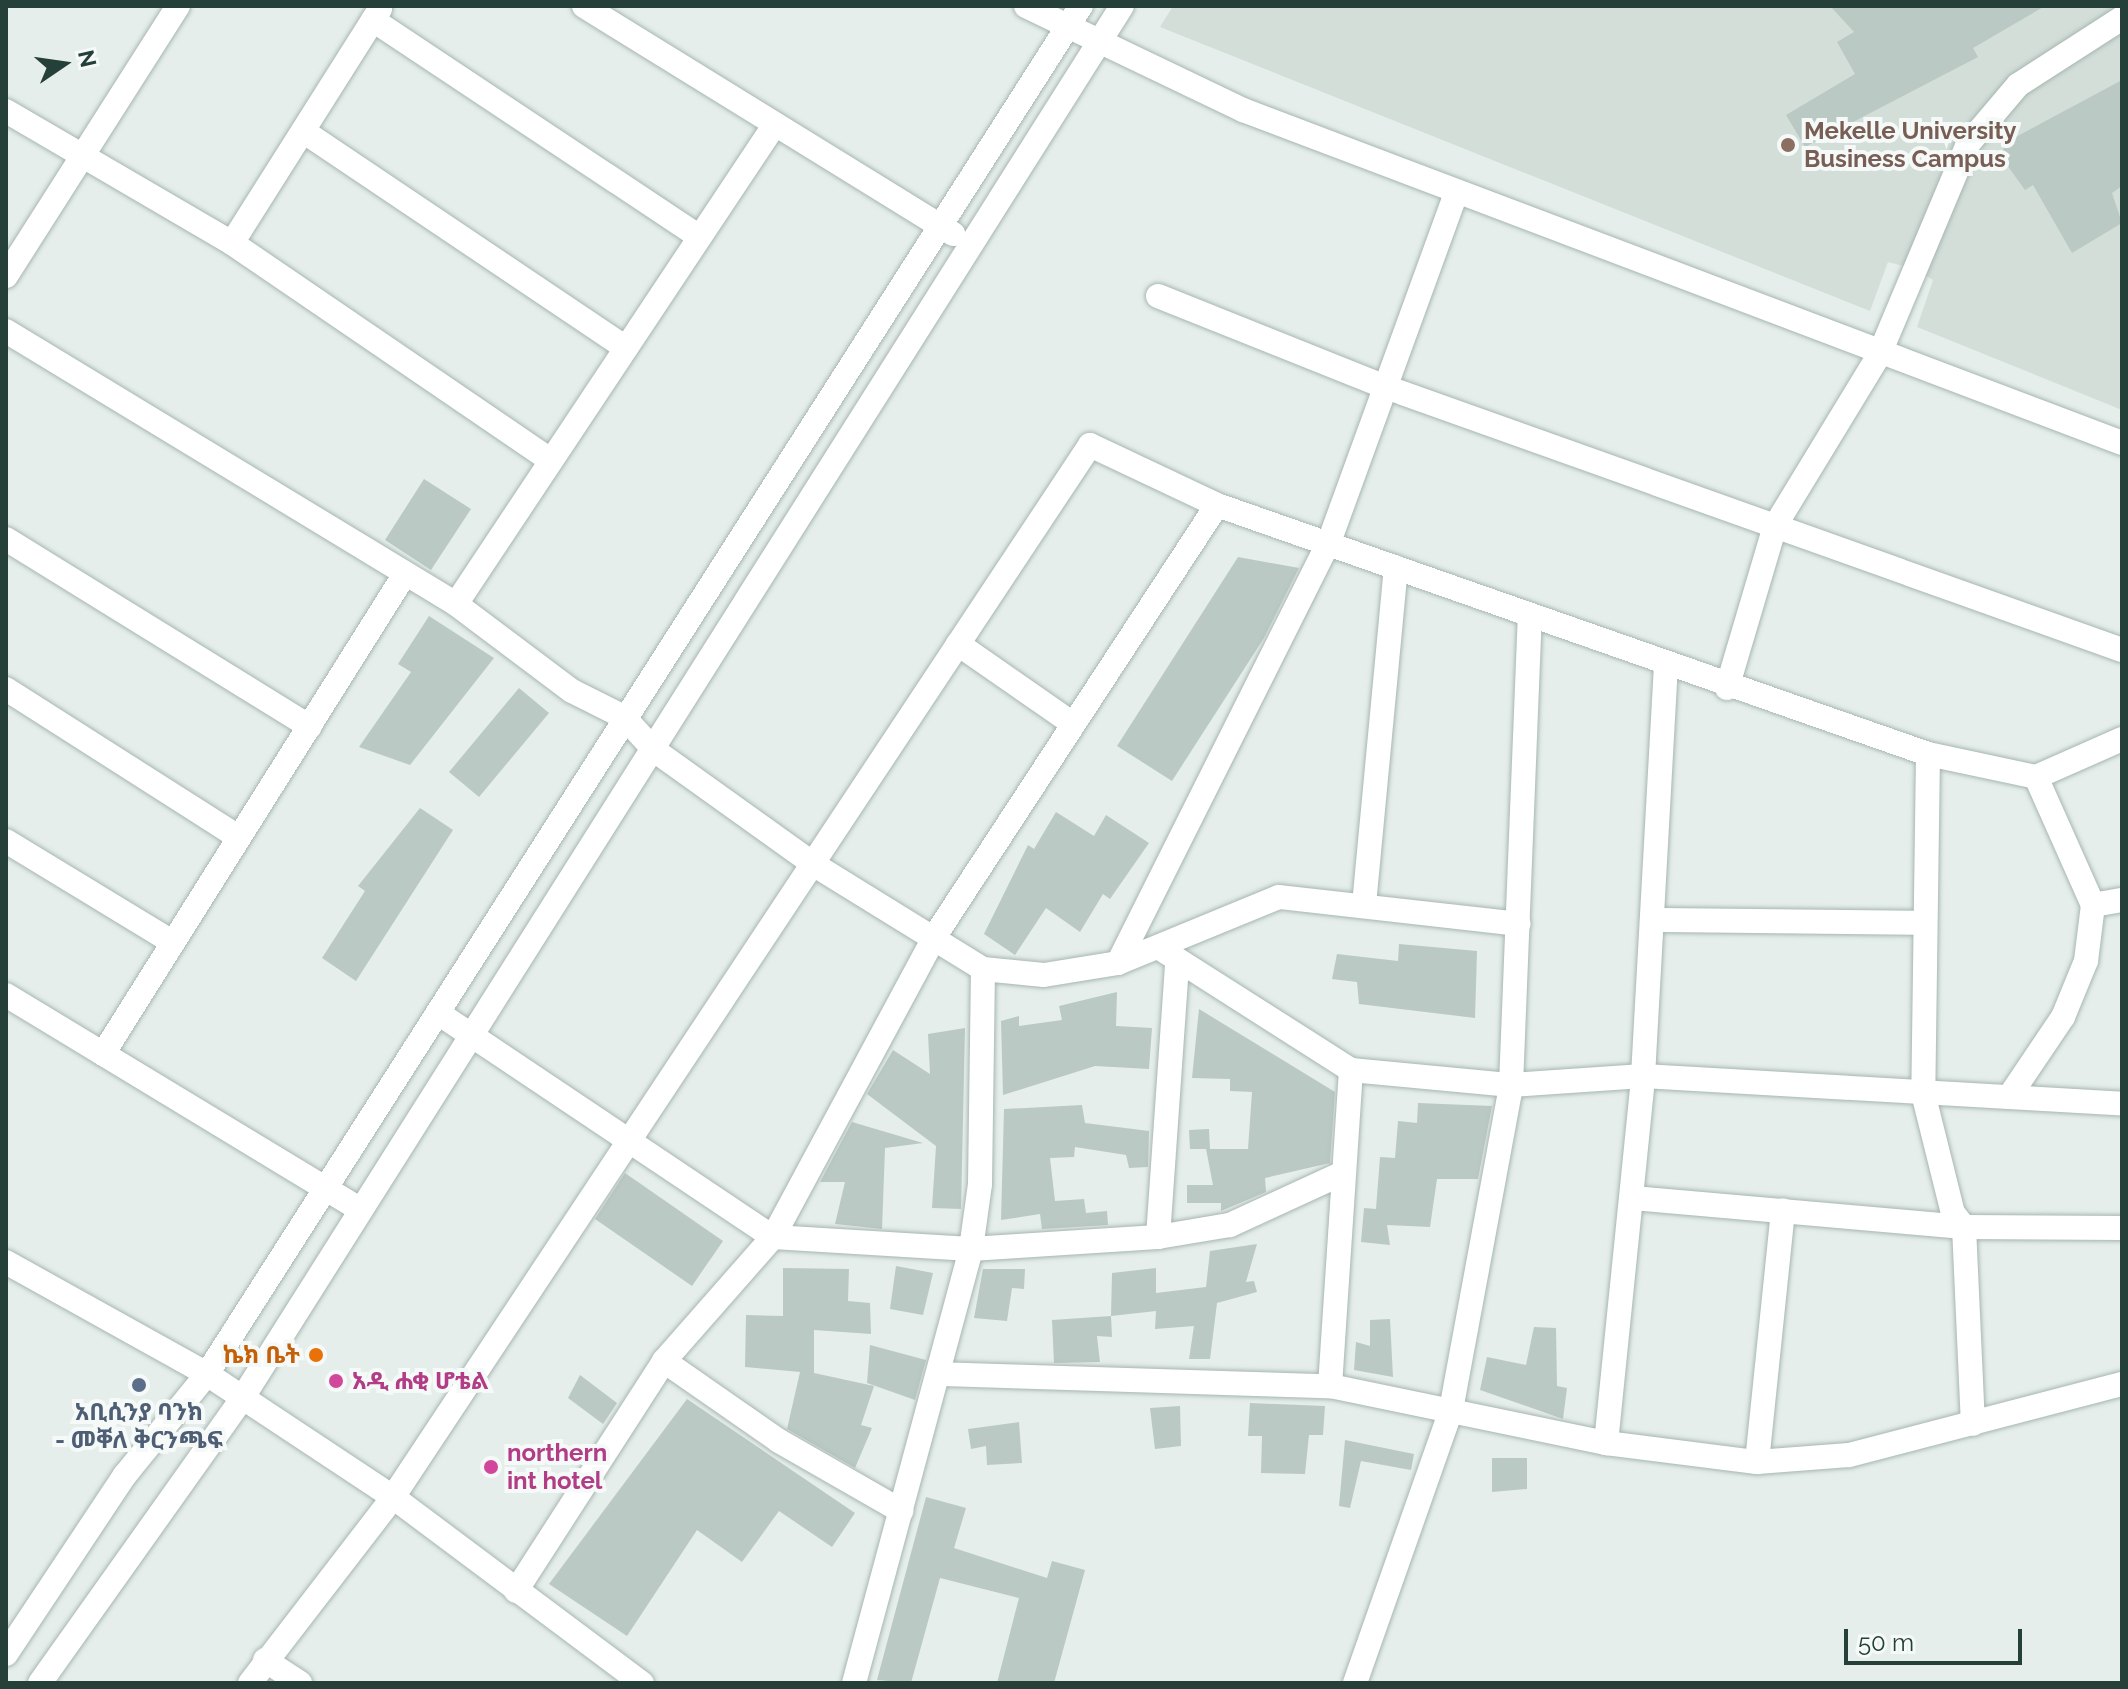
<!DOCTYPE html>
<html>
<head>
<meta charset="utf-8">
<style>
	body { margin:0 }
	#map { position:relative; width:2128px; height:1689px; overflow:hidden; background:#e5eeea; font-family:Raleway,"Noto Sans Ethiopic",sans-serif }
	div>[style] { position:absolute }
	.built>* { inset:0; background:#d3ded9 }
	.building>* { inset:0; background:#bac9c3 }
	.roads { filter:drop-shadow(0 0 2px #a7b6b1) drop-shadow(0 0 2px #a7b6b1) }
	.minor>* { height:24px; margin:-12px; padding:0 12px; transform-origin:12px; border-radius:12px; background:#fff }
	.dots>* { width:22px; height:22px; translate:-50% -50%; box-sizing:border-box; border:4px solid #f5faf8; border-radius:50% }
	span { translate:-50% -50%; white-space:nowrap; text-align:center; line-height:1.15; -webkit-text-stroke:8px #f5faf8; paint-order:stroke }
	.education-label { font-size:24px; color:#785e54; font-weight:700 }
	.left { translate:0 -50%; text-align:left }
	.food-label { font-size:24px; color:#c56008; font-weight:700 }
	.right { translate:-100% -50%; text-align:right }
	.hotel-label { font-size:24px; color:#b23c85; font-weight:700 }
	.service-label { font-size:24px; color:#4e5e75; font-weight:700 }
	.frame { position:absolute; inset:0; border:8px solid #244039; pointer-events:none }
	.north { position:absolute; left:24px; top:24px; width:80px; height:80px; -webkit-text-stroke:6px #f5faf8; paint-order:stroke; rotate:77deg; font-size:22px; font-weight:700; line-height:32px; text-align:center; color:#244039 }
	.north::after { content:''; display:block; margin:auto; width:28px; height:36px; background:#244039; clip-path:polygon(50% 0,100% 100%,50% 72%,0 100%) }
	.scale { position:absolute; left:1844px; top:1629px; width:178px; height:36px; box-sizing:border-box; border:4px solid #244039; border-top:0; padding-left:10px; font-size:24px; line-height:28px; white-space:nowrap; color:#244039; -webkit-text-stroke:6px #f5faf8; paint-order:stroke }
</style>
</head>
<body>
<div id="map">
	<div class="built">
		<div style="clip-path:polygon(1173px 6px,2122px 6px,2122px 410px,1917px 327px,1933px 280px,1915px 269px,1888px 262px,1870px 311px,1160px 27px)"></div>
	</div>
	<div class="building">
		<div style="clip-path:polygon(1830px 6px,2045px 6px,1973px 48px,1978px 57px,1805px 147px,1786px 115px,1855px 74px,1837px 42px,1854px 32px)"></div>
		<div style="clip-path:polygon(2122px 80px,2122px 186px,2112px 193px,2122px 223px,2072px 253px,2033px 185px,2025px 190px,1999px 154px,2012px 139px)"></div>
		<div style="clip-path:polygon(424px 479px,471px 509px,431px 570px,385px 540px)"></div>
		<div style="clip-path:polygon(1238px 557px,1299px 568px,1264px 638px,1172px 781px,1117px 746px)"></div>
		<div style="clip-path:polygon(429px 616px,494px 658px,410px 765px,359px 747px,411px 672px,398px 664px)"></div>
		<div style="clip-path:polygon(519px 688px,549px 713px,479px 797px,449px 772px)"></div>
		<div style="clip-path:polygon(420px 808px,453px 830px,356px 981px,322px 958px,365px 891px,358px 886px)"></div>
		<div style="clip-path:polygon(1056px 812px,1094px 836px,1106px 815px,1149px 843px,1110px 899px,1103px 894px,1080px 932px,1046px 908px,1015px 955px,984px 934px,1028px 845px,1034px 849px)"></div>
		<div style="clip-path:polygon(1399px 944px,1477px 951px,1475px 1018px,1359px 1004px,1357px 982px,1332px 979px,1337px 954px,1398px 961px)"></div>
		<div style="clip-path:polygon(1117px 992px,1116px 1026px,1152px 1028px,1149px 1069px,1095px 1066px,1003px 1095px,1001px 1021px,1019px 1016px,1019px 1026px,1062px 1020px,1059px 1006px)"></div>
		<div style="clip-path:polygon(1199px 1009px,1335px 1092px,1330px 1163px,1265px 1178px,1266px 1192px,1221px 1211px,1221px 1203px,1187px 1203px,1187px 1185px,1213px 1185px,1206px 1149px,1190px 1149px,1189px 1130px,1209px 1129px,1210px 1149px,1248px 1149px,1252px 1092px,1230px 1091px,1230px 1079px,1192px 1078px)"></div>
		<div style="clip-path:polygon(965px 1028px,961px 1209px,932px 1208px,936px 1146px,867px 1094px,893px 1050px,930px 1074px,928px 1034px)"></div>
		<div style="clip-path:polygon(1418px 1103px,1492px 1106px,1478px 1179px,1437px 1179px,1430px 1227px,1387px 1225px,1390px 1245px,1361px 1242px,1364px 1208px,1376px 1209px,1380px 1157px,1395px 1158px,1398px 1121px,1417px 1123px)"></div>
		<div style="clip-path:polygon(1082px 1105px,1085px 1123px,1149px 1131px,1148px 1167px,1129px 1168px,1126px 1155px,1075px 1147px,1074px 1157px,1050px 1158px,1055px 1201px,1084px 1199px,1086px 1213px,1107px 1211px,1108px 1225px,1042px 1229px,1040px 1214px,1001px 1220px,1004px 1109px)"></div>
		<div style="clip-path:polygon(852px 1122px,923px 1143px,885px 1148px,882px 1229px,835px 1224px,845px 1182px,820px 1182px)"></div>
		<div style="clip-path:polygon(625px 1173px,723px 1241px,692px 1286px,595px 1219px)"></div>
		<div style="clip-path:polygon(1257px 1244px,1246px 1282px,1254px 1281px,1257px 1292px,1217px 1303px,1210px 1359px,1189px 1359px,1194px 1326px,1155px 1329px,1156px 1311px,1111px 1316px,1112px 1273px,1156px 1268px,1156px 1293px,1206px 1287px,1210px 1251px)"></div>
		<div style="clip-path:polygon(896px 1266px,933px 1273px,923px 1315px,890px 1309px)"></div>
		<div style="clip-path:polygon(783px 1268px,849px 1269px,848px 1301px,870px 1303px,871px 1334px,814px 1330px,814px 1373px,874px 1386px,861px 1425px,872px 1428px,855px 1468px,787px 1429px,800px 1372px,745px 1367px,746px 1315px,783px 1316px)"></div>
		<div style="clip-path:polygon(983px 1269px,1025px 1269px,1024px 1289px,1012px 1288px,1007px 1321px,974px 1318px)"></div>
		<div style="clip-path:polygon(1111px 1316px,1112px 1337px,1097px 1336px,1100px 1362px,1054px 1363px,1052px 1320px)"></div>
		<div style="clip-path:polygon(1390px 1319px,1393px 1377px,1354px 1370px,1356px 1342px,1370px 1346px,1370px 1320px)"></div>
		<div style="clip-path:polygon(1534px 1327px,1556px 1328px,1557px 1386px,1567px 1388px,1563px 1419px,1480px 1390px,1487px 1357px,1526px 1365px)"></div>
		<div style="clip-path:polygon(870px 1345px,926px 1360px,915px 1400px,867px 1383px)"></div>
		<div style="clip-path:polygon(580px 1375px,617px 1403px,603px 1424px,568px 1398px)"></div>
		<div style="clip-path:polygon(687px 1399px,855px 1513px,832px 1547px,779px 1511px,742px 1562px,697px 1530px,627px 1636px,549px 1584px)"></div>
		<div style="clip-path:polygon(1250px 1403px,1325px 1406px,1323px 1435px,1309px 1435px,1305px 1474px,1261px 1473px,1262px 1436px,1248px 1436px)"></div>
		<div style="clip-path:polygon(1180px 1406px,1181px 1446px,1155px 1449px,1150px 1408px)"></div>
		<div style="clip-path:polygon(1019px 1422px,1022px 1463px,987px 1465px,986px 1446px,971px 1449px,968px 1429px)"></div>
		<div style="clip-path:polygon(1345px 1440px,1414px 1454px,1411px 1470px,1361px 1461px,1350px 1508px,1339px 1506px)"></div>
		<div style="clip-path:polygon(1492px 1458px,1527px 1458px,1527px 1489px,1492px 1492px)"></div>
		<div style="clip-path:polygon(926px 1497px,966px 1508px,954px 1548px,1047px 1578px,1052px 1561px,1085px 1570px,1054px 1683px,997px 1683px,1019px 1598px,940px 1578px,911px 1683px,877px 1680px)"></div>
	</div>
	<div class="roads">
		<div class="minor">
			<div style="left:584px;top:6px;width:434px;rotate:31.7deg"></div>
			<div style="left:1026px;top:6px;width:241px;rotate:25.6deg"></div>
			<div style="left:1243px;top:110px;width:940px;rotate:20.75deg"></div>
			<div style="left:373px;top:20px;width:392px;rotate:33.6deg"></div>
			<div style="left:6px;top:111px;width:262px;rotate:30.3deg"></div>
			<div style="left:232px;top:243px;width:386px;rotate:34.3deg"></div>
			<div style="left:303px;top:131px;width:389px;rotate:33.9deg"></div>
			<div style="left:232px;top:243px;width:277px;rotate:-57.7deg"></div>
			<div style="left:6px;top:276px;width:320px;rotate:-57.5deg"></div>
			<div style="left:1158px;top:296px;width:242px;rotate:21.8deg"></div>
			<div style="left:1383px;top:386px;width:785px;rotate:19.66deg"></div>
			<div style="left:6px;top:331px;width:526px;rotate:31.24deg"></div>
			<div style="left:456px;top:604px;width:145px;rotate:36.9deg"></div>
			<div style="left:572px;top:691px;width:58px;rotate:26.6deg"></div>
			<div style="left:624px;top:717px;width:45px;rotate:47.7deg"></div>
			<div style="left:654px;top:750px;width:196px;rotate:35.6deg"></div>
			<div style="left:813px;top:864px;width:200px;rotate:31.7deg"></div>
			<div style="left:983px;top:969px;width:61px;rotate:5.6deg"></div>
			<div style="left:1044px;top:975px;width:75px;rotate:-9.2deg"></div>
			<div style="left:1118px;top:963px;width:174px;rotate:-22.3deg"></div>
			<div style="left:1279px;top:897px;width:241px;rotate:6.4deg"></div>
			<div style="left:6px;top:539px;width:357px;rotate:31.7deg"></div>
			<div style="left:456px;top:604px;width:576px;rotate:-56.39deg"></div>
			<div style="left:958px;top:644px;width:140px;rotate:34.8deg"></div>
			<div style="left:1727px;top:688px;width:169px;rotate:-73.5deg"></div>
			<div style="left:1775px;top:526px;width:202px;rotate:-58.7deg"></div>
			<div style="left:1880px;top:353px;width:227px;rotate:-67.2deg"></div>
			<div style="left:1968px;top:144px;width:77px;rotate:-49.7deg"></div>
			<div style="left:2018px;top:85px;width:124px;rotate:-32.8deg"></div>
			<div style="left:6px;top:689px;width:275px;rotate:32.5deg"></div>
			<div style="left:1928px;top:754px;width:339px;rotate:90.8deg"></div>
			<div style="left:1923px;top:1093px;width:124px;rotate:76deg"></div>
			<div style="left:1953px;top:1213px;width:18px;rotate:52deg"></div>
			<div style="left:1964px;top:1227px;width:197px;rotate:87.4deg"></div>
			<div style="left:6px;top:841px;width:194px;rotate:31.3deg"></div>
			<div style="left:1364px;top:905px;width:339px;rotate:-84.6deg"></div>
			<div style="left:2093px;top:905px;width:29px;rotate:-10deg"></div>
			<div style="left:1652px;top:920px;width:273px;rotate:0.6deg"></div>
			<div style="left:1161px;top:949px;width:225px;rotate:32.5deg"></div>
			<div style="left:1351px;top:1070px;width:161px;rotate:5.4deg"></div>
			<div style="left:1511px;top:1085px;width:132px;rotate:-3.9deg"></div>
			<div style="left:1643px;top:1076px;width:480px;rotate:3.3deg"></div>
			<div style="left:1118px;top:963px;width:471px;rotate:-63.4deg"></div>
			<div style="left:1329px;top:542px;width:370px;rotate:-70deg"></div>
			<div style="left:6px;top:995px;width:411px;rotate:31.2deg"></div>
			<div style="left:441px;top:1015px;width:399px;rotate:33.8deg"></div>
			<div style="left:773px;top:1237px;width:198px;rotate:3.5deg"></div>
			<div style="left:971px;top:1249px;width:187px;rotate:-3.7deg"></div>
			<div style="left:1158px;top:1237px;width:73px;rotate:-9.5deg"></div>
			<div style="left:1230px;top:1225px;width:122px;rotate:-24.7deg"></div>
			<div style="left:103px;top:1054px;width:563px;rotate:-57.83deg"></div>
			<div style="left:2009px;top:1097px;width:97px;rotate:-56deg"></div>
			<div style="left:2063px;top:1017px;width:61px;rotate:-67.7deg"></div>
			<div style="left:2086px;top:961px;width:56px;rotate:-82.9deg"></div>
			<div style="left:2093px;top:905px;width:140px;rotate:-114deg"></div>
			<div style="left:1633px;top:1198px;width:332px;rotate:5deg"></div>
			<div style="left:1964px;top:1227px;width:158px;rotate:0.4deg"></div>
			<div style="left:1158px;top:1237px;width:273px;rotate:-86deg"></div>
			<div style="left:6px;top:1262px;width:230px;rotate:29.1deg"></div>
			<div style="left:207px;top:1374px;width:223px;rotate:33.5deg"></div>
			<div style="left:393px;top:1497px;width:311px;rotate:36.8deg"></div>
			<div style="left:664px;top:1361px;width:140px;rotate:34.8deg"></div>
			<div style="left:779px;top:1441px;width:141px;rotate:29.8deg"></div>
			<div style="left:939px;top:1374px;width:391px;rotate:1.8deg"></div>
			<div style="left:1330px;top:1386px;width:282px;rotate:11.7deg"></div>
			<div style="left:1606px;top:1443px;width:152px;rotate:7.2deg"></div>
			<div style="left:1757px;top:1462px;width:92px;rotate:-4.4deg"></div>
			<div style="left:1849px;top:1455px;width:282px;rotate:-14.6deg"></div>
			<div style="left:1330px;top:1386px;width:317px;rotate:-86.2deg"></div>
			<div style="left:1606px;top:1443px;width:369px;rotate:-84.2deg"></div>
			<div style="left:1643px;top:1076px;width:412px;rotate:-86.8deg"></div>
			<div style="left:1757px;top:1462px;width:253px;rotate:-84.1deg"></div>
			<div style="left:516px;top:1591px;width:274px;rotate:-57.2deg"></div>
			<div style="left:664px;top:1361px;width:165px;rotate:-48.7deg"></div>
			<div style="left:773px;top:1237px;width:342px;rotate:-61.7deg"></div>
			<div style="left:935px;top:936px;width:515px;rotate:-56.8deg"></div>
			<div style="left:6px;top:1654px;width:215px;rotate:-56.4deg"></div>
			<div style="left:125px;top:1475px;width:130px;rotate:-50.9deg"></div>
			<div style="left:207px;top:1374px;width:1623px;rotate:-57.43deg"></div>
			<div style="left:265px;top:1660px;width:42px;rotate:33.3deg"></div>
			<div style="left:40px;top:1683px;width:351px;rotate:-54.6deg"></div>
			<div style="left:243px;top:1397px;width:1645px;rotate:-57.71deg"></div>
			<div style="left:250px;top:1683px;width:235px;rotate:-52.4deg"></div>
			<div style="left:393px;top:1497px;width:1262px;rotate:-56.47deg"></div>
			<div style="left:1090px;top:445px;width:140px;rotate:25.3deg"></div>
			<div style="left:1217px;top:505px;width:753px;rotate:19.3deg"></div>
			<div style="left:1928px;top:754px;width:110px;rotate:12deg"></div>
			<div style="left:2036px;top:777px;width:94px;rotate:-23.8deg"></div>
			<div style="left:854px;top:1683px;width:449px;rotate:-74.9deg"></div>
			<div style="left:971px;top:1249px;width:66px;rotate:-82.1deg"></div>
			<div style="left:980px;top:1184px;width:215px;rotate:-89.2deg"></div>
			<div style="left:1355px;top:1683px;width:289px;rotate:-70.6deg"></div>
			<div style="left:1451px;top:1410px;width:330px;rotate:-79.5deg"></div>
			<div style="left:1511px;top:1085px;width:470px;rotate:-87.7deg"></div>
		</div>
	</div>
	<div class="dots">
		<div style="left:1788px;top:145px;background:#8d6e63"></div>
		<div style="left:316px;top:1355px;background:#e8710a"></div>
		<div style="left:336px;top:1381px;background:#d1479c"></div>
		<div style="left:139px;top:1385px;background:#5c6f8a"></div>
		<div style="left:491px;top:1467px;background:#d1479c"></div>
	</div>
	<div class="education-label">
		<span class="left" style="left:1804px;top:145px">Mekelle University<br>Business Campus</span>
	</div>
	<div class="food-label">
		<span class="right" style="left:300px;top:1355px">ኬክ ቤት</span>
	</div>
	<div class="hotel-label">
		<span class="left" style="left:352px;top:1381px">አዲ ሐቂ ሆቴል</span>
		<span class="left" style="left:507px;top:1467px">northern<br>int hotel</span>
	</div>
	<div class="service-label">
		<span style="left:139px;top:1426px">አቢሲንያ ባንክ<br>- መቐለ ቅርንጫፍ</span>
	</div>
	<div class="frame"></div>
	<div class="north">N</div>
	<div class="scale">50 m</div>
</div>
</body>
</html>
